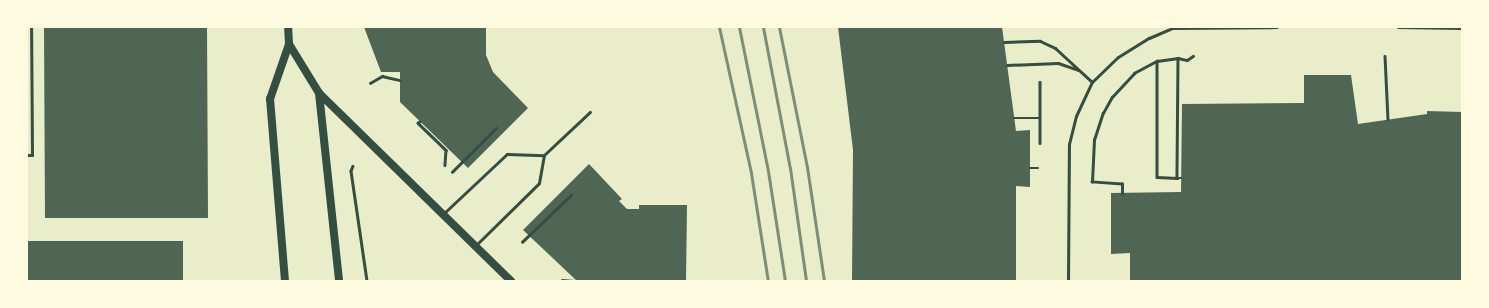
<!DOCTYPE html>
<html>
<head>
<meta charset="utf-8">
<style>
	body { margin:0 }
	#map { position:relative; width:1489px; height:308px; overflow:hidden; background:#e9edc9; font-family:"Times New Roman",serif }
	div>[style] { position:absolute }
	.building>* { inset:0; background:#4f6655 }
	.path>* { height:2.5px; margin:-1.25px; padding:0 1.25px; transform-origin:1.25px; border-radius:1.25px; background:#344e41 }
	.service>* { height:3px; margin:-1.5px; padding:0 1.5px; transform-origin:1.5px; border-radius:1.5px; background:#344e41 }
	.secondary>* { height:8px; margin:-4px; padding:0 4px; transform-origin:4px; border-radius:4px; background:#344e41 }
	.rail>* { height:3px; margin:-1.5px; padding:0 1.5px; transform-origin:1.5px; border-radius:1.5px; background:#7c8e77 }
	span { translate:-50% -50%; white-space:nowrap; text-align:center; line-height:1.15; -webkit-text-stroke:4px #fefae0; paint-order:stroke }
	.frame { position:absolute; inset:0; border:28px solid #fefae0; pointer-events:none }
</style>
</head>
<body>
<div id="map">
	<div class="building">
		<div style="clip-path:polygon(44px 27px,207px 27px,208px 218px,45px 218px)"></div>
		<div style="clip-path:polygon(364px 27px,486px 27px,486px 55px,493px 72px,528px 108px,468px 168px,400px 102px,400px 72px,381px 72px)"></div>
		<div style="clip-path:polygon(838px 27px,1002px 27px,1016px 131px,1030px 130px,1030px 187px,1016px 186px,1016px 281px,852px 281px,853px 150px)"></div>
		<div style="clip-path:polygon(1304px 75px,1351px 75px,1358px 124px,1427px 114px,1427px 111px,1462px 112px,1462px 281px,1130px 281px,1130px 253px,1111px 254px,1111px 193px,1181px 192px,1182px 104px,1304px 103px)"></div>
		<div style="clip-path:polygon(589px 164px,622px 199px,619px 201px,627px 209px,639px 209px,639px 205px,687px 205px,686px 281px,577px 281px,523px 230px)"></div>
		<div style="clip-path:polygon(27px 241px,183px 241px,183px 281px,27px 281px)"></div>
	</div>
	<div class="path">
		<div style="left:1385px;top:56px;width:63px;rotate:87.3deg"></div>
		<div style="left:1178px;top:58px;width:120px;rotate:90.5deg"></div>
		<div style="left:1177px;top:178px;width:4px"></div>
		<div style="left:1157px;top:61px;width:116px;rotate:90deg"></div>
		<div style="left:1157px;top:177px;width:20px;rotate:3deg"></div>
		<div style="left:1040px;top:82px;width:61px;rotate:90deg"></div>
		<div style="left:370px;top:83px;width:14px;rotate:-30deg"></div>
		<div style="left:382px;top:76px;width:18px;rotate:13deg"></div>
		<div style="left:1014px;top:118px;width:26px"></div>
		<div style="left:420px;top:122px;width:2px;rotate:153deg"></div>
		<div style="left:418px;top:123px;width:39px;rotate:44deg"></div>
		<div style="left:446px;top:150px;width:15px;rotate:94deg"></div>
		<div style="left:353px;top:166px;width:5px;rotate:112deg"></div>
		<div style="left:351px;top:171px;width:111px;rotate:81.7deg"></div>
		<div style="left:1030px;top:168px;width:8px"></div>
		<div style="left:452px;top:172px;width:62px;rotate:-45deg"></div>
		<div style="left:1122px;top:194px;width:10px;rotate:-90deg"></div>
		<div style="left:1122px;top:184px;width:30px;rotate:-176deg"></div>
		<div style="left:1092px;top:182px;width:42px;rotate:-87.3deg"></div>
		<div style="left:1094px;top:140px;width:28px;rotate:-72deg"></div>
		<div style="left:1103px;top:113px;width:18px;rotate:-61deg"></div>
		<div style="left:1112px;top:97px;width:33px;rotate:-47deg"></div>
		<div style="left:1134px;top:73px;width:26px;rotate:-28deg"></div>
		<div style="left:1157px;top:61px;width:21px;rotate:-8deg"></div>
		<div style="left:1178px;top:58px;width:9px;rotate:13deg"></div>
		<div style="left:1187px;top:60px;width:7px;rotate:-34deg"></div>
		<div style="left:522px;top:242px;width:68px;rotate:-43.8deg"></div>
		<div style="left:562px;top:280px;width:12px;rotate:5deg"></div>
	</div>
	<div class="service">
		<div style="left:1398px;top:27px;width:64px;rotate:0.9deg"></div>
		<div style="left:1004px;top:42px;width:36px;rotate:-2deg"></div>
		<div style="left:1040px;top:41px;width:17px;rotate:25deg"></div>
		<div style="left:1055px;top:48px;width:50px;rotate:42.6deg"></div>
		<div style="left:1007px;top:65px;width:51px;rotate:-2.2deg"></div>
		<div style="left:1058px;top:63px;width:21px;rotate:19deg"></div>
		<div style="left:27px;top:155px;width:5px"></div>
		<div style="left:32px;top:155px;width:128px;rotate:-90.4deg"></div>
		<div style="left:443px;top:214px;width:88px;rotate:-43.2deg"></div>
		<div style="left:507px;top:154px;width:37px;rotate:2deg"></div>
		<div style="left:476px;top:245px;width:88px;rotate:-44.5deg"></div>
		<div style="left:539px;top:183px;width:28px;rotate:-80deg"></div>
		<div style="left:544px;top:155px;width:63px;rotate:-43.1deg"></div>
		<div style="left:1068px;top:281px;width:137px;rotate:-89.6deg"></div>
		<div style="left:1069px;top:144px;width:29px;rotate:-76deg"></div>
		<div style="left:1076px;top:116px;width:38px;rotate:-65deg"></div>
		<div style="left:1092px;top:82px;width:36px;rotate:-44deg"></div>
		<div style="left:1118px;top:57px;width:36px;rotate:-32deg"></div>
		<div style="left:1149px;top:38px;width:25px;rotate:-23deg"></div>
		<div style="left:1172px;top:28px;width:105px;rotate:-0.5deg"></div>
	</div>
	<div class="secondary">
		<div style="left:289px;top:44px;width:57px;rotate:58.5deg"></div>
		<div style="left:319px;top:93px;width:189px;rotate:83.9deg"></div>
		<div style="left:319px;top:93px;width:269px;rotate:44.4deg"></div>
		<div style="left:285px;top:281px;width:183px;rotate:-94.7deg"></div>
		<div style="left:270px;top:99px;width:58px;rotate:-70.9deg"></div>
		<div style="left:289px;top:44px;width:17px;rotate:-93deg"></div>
	</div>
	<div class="rail">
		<div style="left:719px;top:27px;width:149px;rotate:77.6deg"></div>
		<div style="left:751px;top:173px;width:109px;rotate:81.1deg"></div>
		<div style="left:739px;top:27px;width:147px;rotate:78.6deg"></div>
		<div style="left:768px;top:171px;width:111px;rotate:81.2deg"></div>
		<div style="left:763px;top:27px;width:144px;rotate:79.2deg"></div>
		<div style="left:790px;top:168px;width:114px;rotate:81.9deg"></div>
		<div style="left:779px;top:27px;width:143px;rotate:78.7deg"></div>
		<div style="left:807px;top:167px;width:115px;rotate:81.5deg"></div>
	</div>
	<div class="frame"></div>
</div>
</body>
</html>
